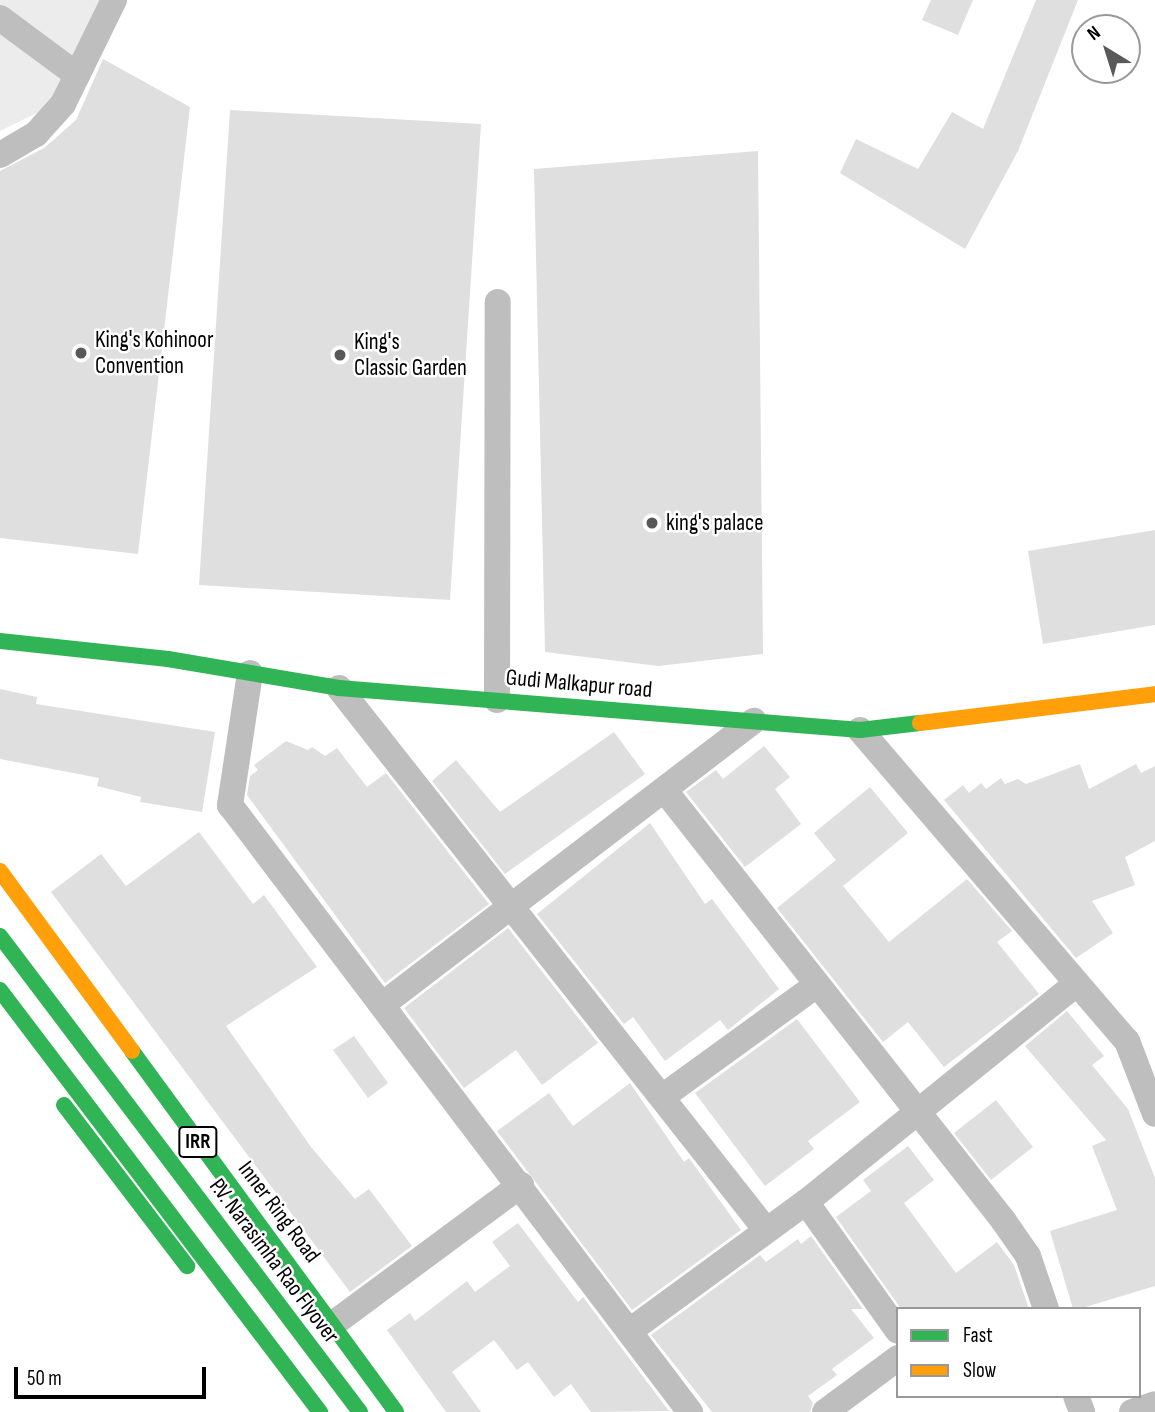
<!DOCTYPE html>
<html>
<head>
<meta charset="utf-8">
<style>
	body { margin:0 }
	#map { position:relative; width:1155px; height:1412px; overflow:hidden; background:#fff; font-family:"Sofia Sans Condensed",sans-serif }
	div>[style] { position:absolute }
	.green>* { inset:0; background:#ececec }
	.building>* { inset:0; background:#dfdfdf }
	.street>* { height:26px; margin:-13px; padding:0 13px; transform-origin:13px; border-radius:13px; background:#bebebe }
	.fast>* { height:16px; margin:-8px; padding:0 8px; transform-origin:8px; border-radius:8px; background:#30b455 }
	.slow>* { height:16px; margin:-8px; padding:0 8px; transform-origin:8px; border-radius:8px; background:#ff9f0a }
	.dots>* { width:19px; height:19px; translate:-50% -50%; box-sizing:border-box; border:4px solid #fff; border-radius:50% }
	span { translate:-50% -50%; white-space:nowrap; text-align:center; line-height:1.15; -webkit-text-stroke:5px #fff; paint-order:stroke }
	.shield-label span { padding:2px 5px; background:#fff; border:2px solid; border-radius:5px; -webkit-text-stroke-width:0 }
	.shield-label { font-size:21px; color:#000; font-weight:700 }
	.poi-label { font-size:23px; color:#000 }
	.left { translate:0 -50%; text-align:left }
	.street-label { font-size:23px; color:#000 }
	.legend { position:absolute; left:896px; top:1307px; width:245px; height:91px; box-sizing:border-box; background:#fff; border:2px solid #999; margin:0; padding:9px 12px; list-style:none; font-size:21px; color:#000 }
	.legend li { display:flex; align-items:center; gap:14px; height:35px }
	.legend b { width:35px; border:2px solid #999 }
	.north { position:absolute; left:1071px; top:14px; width:70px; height:70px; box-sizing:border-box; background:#fff; border:2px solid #999; border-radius:50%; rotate:322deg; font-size:19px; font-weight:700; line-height:28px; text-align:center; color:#000 }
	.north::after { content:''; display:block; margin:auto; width:24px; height:32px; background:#595959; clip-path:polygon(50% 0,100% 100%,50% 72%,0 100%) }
	.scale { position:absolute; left:14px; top:1367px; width:192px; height:32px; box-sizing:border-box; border:4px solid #000; border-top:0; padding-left:9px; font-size:21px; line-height:24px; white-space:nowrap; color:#000; -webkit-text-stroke:5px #fff; paint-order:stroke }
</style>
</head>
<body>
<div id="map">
	<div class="green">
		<div style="clip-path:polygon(0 0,111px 0,49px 107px,0 131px)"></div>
	</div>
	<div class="building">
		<div style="clip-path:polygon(931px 0,973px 0,958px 35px,922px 20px)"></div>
		<div style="clip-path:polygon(1036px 0,1078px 0,1018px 151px,965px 249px,840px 173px,856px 139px,918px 169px,952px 112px,983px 129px)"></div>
		<div style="clip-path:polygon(103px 59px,190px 107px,138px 554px,0 538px,0 171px,44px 148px,76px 120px)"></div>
		<div style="clip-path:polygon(230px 110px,481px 124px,450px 600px,199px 585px)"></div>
		<div style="clip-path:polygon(758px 151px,763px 654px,658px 666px,545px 652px,534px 169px)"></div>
		<div style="clip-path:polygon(1155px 530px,1155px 625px,1043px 644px,1028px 551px)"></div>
		<div style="clip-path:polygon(0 689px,37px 697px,36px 704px,215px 732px,202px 812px,140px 802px,141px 797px,97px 786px,99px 778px,0 759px)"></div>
		<div style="clip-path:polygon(614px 732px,645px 774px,505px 874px,432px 781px,456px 760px,500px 812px)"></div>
		<div style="clip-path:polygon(286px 741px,308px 750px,312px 747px,325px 756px,337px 748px,367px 787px,386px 773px,489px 904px,385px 983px,247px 795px,250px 776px,258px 770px,254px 765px)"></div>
		<div style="clip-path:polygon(764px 746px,790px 777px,775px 789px,801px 824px,745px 867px,686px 792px,716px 770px,723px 779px)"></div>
		<div style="clip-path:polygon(1080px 764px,1089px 789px,1136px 764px,1141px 773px,1155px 766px,1155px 841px,1125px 857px,1135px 885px,1092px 901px,1113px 933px,1076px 958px,944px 800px,963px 785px,969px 793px,981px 783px,986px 789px,1001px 778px,1005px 784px,1018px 779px,1026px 784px)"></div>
		<div style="clip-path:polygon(870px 787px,908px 833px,843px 886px,889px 942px,967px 879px,1012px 931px,997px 942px,1039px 994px,944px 1067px,908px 1022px,883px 1042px,777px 908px,836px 860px,814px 833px)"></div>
		<div style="clip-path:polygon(650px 823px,705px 904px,712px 899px,779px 989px,728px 1030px,720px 1020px,665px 1061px,633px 1017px,624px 1024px,537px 914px)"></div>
		<div style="clip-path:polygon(199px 832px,253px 904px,264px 895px,317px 967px,226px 1026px,311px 1147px,355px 1199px,369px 1189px,412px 1246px,350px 1292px,51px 892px,101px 854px,126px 886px)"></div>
		<div style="clip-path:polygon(508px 928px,598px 1043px,542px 1085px,516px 1050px,464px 1088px,404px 1008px)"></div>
		<div style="clip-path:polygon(1067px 1011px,1104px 1056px,1092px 1065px,1128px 1109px,1155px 1178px,1155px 1286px,1079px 1309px,1073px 1309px,1050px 1231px,1117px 1210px,1092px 1146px,1106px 1140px,1025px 1046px)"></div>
		<div style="clip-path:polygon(797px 1019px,860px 1102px,808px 1141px,814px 1149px,765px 1186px,695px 1093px)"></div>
		<div style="clip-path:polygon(354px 1036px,388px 1083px,368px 1098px,333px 1050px)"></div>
		<div style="clip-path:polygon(630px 1083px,684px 1162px,689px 1158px,741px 1230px,632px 1310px,497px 1131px,549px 1093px,573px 1126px)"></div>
		<div style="clip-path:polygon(996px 1100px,1033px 1147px,991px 1180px,954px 1133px)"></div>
		<div style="clip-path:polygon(908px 1146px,934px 1180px,904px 1203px,956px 1273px,997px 1242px,1014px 1265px,1029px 1309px,901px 1309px,836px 1217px,871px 1191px,863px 1180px)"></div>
		<div style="clip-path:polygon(518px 1223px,578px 1302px,583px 1297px,669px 1411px,591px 1412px,571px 1384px,554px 1397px,528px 1362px,517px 1370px,494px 1340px,452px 1372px,481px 1412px,446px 1412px,387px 1330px,410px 1313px,415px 1321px,467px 1281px,475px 1292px,510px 1266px,492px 1242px)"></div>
		<div style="clip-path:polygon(811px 1236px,863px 1309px,851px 1309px,874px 1338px,832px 1369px,837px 1375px,808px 1396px,813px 1403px,810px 1412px,712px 1412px,651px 1335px,760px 1255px,766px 1262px,798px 1239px,801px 1244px)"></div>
	</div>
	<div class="street">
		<div style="left:0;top:18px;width:96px;rotate:36.5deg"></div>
		<div style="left:0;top:155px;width:42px;rotate:-30.3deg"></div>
		<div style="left:36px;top:134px;width:40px;rotate:-48deg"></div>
		<div style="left:63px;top:104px;width:116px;rotate:-63.9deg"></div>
		<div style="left:250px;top:673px;width:134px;rotate:98.6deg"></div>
		<div style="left:230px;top:805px;width:762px;rotate:52.84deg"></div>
		<div style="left:339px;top:688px;width:690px;rotate:51.77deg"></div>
		<div style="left:497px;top:700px;width:398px;rotate:-89.9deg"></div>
		<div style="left:860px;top:730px;width:410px;rotate:49.4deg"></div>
		<div style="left:1127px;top:1041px;width:78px;rotate:69deg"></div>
		<div style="left:666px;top:792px;width:545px;rotate:51.78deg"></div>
		<div style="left:1003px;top:1220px;width:44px;rotate:55.2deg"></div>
		<div style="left:1028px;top:1256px;width:56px;rotate:71.2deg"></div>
		<div style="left:382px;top:1005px;width:468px;rotate:-37.4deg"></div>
		<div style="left:662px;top:1097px;width:191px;rotate:-35.9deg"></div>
		<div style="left:806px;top:1202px;width:158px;rotate:54.5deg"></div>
		<div style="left:333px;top:1324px;width:234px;rotate:-36.5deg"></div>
		<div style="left:631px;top:1330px;width:217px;rotate:-36.2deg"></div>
		<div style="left:806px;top:1202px;width:348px;rotate:-38.9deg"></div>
		<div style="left:1076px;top:1396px;width:17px;rotate:69deg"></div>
		<div style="left:825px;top:1412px;width:91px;rotate:-36.5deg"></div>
		<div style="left:1132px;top:1412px;width:24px;rotate:-19deg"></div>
	</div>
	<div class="fast">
		<div style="left:0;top:641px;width:169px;rotate:6.1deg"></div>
		<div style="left:168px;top:659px;width:173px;rotate:9.6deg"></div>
		<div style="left:339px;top:688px;width:523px;rotate:4.61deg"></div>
		<div style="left:860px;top:730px;width:60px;rotate:-6.7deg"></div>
		<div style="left:0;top:936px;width:597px;rotate:52.9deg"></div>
		<div style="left:0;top:990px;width:530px;rotate:52.83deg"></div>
		<div style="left:132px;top:1051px;width:447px;rotate:53.8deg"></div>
		<div style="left:64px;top:1105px;width:203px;rotate:52.6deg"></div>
	</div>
	<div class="slow">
		<div style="left:920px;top:723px;width:237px;rotate:-7deg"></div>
		<div style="left:0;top:871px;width:223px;rotate:53.7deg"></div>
	</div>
	<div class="dots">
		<div style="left:81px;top:353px;background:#595959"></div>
		<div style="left:340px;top:355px;background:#595959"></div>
		<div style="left:652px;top:523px;background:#595959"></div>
	</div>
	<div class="shield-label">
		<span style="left:198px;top:1142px">IRR</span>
	</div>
	<div class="poi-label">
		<span class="left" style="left:95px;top:353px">King's Kohinoor<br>Convention</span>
		<span class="left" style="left:354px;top:355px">King's<br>Classic Garden</span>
		<span class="left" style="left:666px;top:523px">king's palace</span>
	</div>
	<div class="street-label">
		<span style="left:579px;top:684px;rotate:5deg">Gudi Malkapur road</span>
		<span style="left:279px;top:1212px;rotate:53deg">Inner Ring Road</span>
		<span style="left:274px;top:1261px;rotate:53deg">P.V. Narasimha Rao Flyover</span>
	</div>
	<ul class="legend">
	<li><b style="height:9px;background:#30b455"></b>Fast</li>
	<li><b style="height:9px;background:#ff9f0a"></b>Slow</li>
	</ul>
	<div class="north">N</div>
	<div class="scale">50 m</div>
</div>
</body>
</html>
